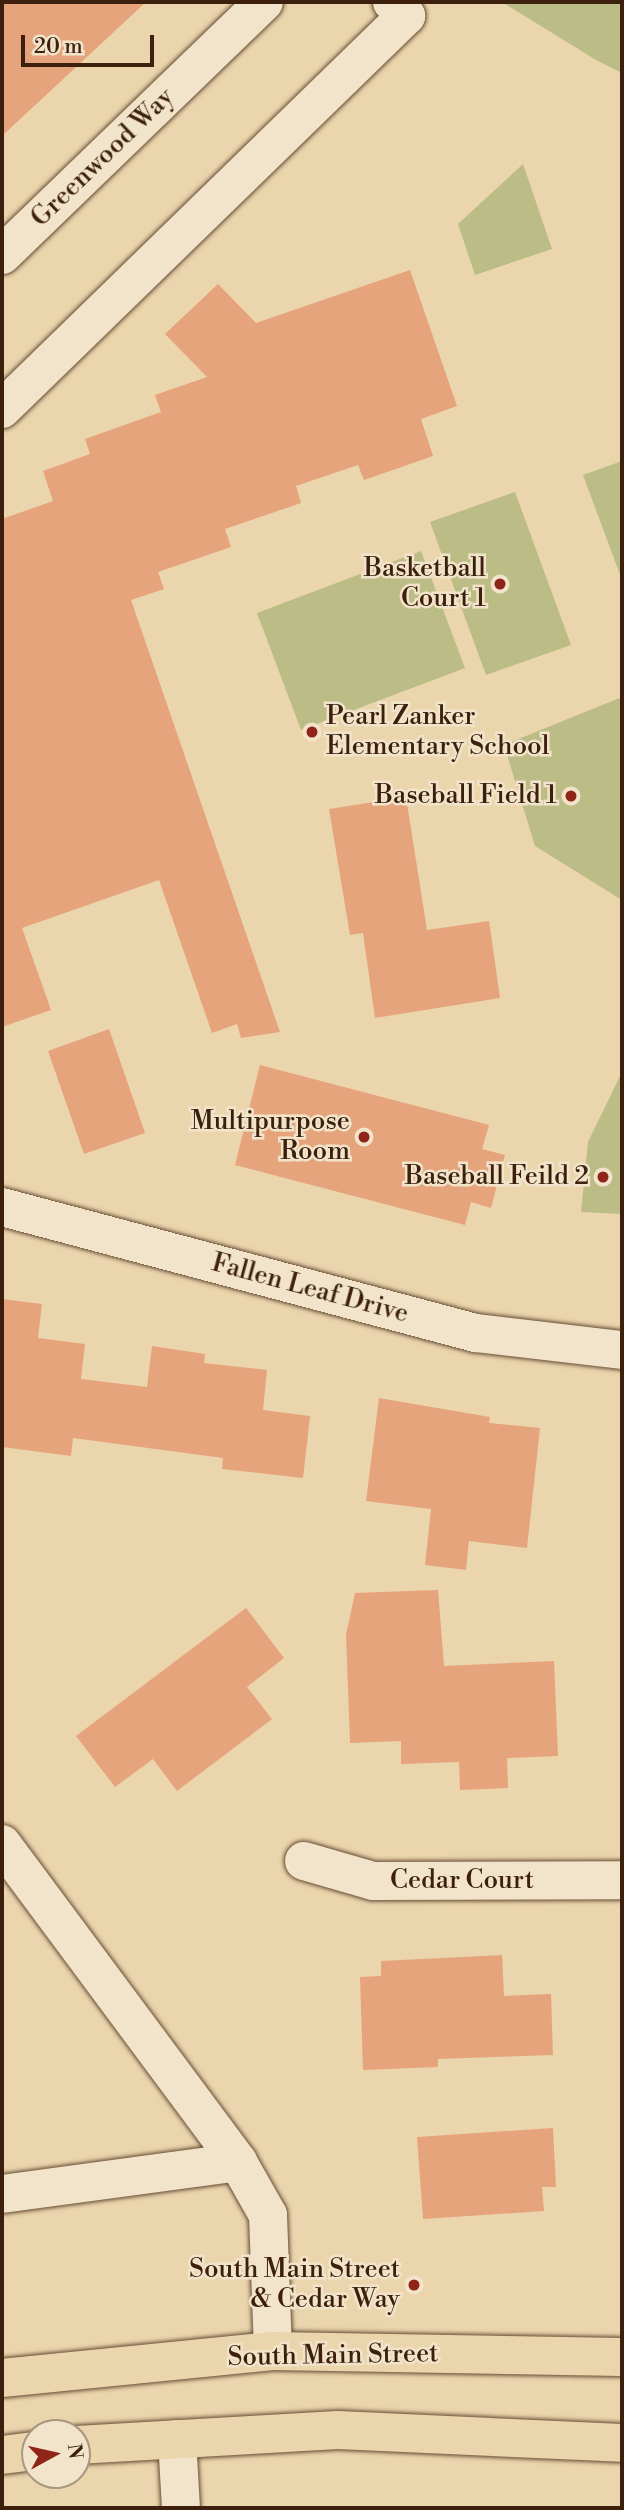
<!DOCTYPE html>
<html>
<head>
<meta charset="utf-8">
<style>
	body { margin:0 }
	#map { position:relative; width:624px; height:2510px; overflow:hidden; background:#ebd5ad; font-family:"Libre Bodoni",serif }
	div>[style] { position:absolute }
	.green>* { inset:0; background:#bcbc86 }
	.building>* { inset:0; background:#e5a47c }
	.roads { filter:drop-shadow(0 0 2px #684d35) drop-shadow(0 0 2px #684d35) }
	.minor>* { height:38px; margin:-19px; padding:0 19px; transform-origin:19px; border-radius:19px; background:#f2e4ca }
	.major>* { height:38px; margin:-19px; padding:0 19px; transform-origin:19px; border-radius:19px; background:#ebd5ad }
	.dots>* { width:19px; height:19px; translate:-50% -50%; box-sizing:border-box; border:4px solid #f2e4ca; border-radius:50% }
	span { translate:-50% -50%; white-space:nowrap; text-align:center; line-height:1.15; -webkit-text-stroke:5px #f2e4ca; paint-order:stroke }
	.street-label { font-size:26px; color:#3c200d }
	.poi-label { font-size:26px; color:#3c200d }
	.right { translate:-100% -50%; text-align:right }
	.left { translate:0 -50%; text-align:left }
	.frame { position:absolute; inset:0; border:4px solid #3c200d; pointer-events:none }
	.north { position:absolute; left:21px; top:2419px; width:70px; height:70px; box-sizing:border-box; background:#f2e4ca; border:2px solid #a9967e; border-radius:50%; rotate:82deg; font-size:19px; font-weight:700; line-height:28px; text-align:center; color:#3c200d }
	.north::after { content:''; display:block; margin:auto; width:24px; height:32px; background:#8f2418; clip-path:polygon(50% 0,100% 100%,50% 72%,0 100%) }
	.scale { position:absolute; left:21px; top:35px; width:133px; height:32px; box-sizing:border-box; border:4px solid #3c200d; border-top:0; padding-left:9px; font-size:21px; line-height:24px; white-space:nowrap; color:#3c200d; -webkit-text-stroke:5px #f2e4ca; paint-order:stroke }
</style>
</head>
<body>
<div id="map">
	<div class="green">
		<div style="clip-path:polygon(502px 2px,622px 2px,622px 73px,596px 60px)"></div>
		<div style="clip-path:polygon(523px 164px,552px 249px,475px 275px,458px 224px)"></div>
		<div style="clip-path:polygon(622px 461px,622px 580px,583px 475px)"></div>
		<div style="clip-path:polygon(515px 492px,571px 645px,486px 675px,430px 522px)"></div>
		<div style="clip-path:polygon(421px 551px,465px 668px,301px 730px,257px 613px)"></div>
		<div style="clip-path:polygon(622px 697px,622px 900px,535px 846px,504px 745px)"></div>
		<div style="clip-path:polygon(622px 1072px,622px 1214px,581px 1212px,588px 1142px)"></div>
	</div>
	<div class="building">
		<div style="clip-path:polygon(2px 2px,146px 2px,2px 136px)"></div>
		<div style="clip-path:polygon(410px 270px,457px 406px,421px 419px,433px 456px,364px 480px,358px 465px,296px 486px,301px 503px,225px 529px,231px 547px,158px 572px,164px 589px,131px 600px,280px 1032px,241px 1038px,237px 1024px,212px 1033px,159px 880px,22px 928px,51px 1010px,2px 1027px,2px 519px,53px 501px,43px 471px,90px 454px,85px 439px,161px 412px,155px 395px,207px 377px,165px 334px,218px 284px,256px 323px)"></div>
		<div style="clip-path:polygon(406px 797px,427px 930px,489px 921px,500px 998px,375px 1018px,363px 933px,350px 935px,329px 809px)"></div>
		<div style="clip-path:polygon(109px 1029px,145px 1133px,84px 1154px,48px 1051px)"></div>
		<div style="clip-path:polygon(260px 1065px,489px 1125px,482px 1149px,505px 1155px,491px 1208px,471px 1202px,465px 1225px,235px 1165px)"></div>
		<div style="clip-path:polygon(2px 1299px,42px 1304px,38px 1338px,85px 1344px,81px 1379px,147px 1387px,152px 1346px,205px 1354px,204px 1363px,267px 1370px,263px 1410px,310px 1416px,303px 1478px,222px 1469px,223px 1458px,73px 1438px,71px 1456px,2px 1447px)"></div>
		<div style="clip-path:polygon(379px 1398px,490px 1417px,489px 1423px,540px 1428px,527px 1548px,469px 1541px,466px 1570px,425px 1565px,431px 1509px,366px 1501px)"></div>
		<div style="clip-path:polygon(438px 1590px,444px 1666px,554px 1661px,558px 1756px,507px 1758px,508px 1788px,460px 1790px,459px 1762px,401px 1764px,401px 1741px,350px 1743px,346px 1635px,355px 1593px)"></div>
		<div style="clip-path:polygon(246px 1608px,284px 1658px,247px 1687px,272px 1719px,177px 1791px,153px 1759px,115px 1787px,76px 1736px)"></div>
		<div style="clip-path:polygon(502px 1955px,504px 1996px,551px 1994px,553px 2055px,438px 2059px,438px 2067px,363px 2070px,360px 1977px,381px 1976px,381px 1961px)"></div>
		<div style="clip-path:polygon(553px 2128px,556px 2187px,542px 2187px,544px 2211px,423px 2219px,417px 2137px)"></div>
	</div>
	<div class="roads">
		<div class="minor">
			<div style="left:2px;top:255px;width:364px;rotate:-44deg"></div>
			<div style="left:2px;top:409px;width:564px;rotate:-44.21deg"></div>
			<div style="left:406px;top:16px;width:20px;rotate:-135deg"></div>
			<div style="left:2px;top:1207px;width:491px;rotate:14.9deg"></div>
			<div style="left:477px;top:1333px;width:146px;rotate:6.7deg"></div>
			<div style="left:2px;top:1844px;width:396px;rotate:53.4deg"></div>
			<div style="left:238px;top:2162px;width:61px;rotate:60.5deg"></div>
			<div style="left:268px;top:2215px;width:136px;rotate:87.9deg"></div>
			<div style="left:304px;top:1861px;width:72px;rotate:16.2deg"></div>
			<div style="left:373px;top:1881px;width:249px;rotate:-0.2deg"></div>
			<div style="left:2px;top:2194px;width:238px;rotate:-7.7deg"></div>
			<div style="left:177px;top:2439px;width:69px;rotate:86.7deg"></div>
		</div>
		<div class="major">
			<div style="left:2px;top:2378px;width:272px;rotate:-5.7deg"></div>
			<div style="left:273px;top:2351px;width:349px;rotate:1deg"></div>
			<div style="left:77px;top:2445px;width:261px;rotate:-3.3deg"></div>
			<div style="left:338px;top:2430px;width:284px;rotate:2.6deg"></div>
			<div style="left:2px;top:2455px;width:33px;rotate:-7deg"></div>
		</div>
	</div>
	<div class="dots">
		<div style="left:500px;top:584px;background:#8f2418"></div>
		<div style="left:312px;top:732px;background:#8f2418"></div>
		<div style="left:571px;top:796px;background:#8f2418"></div>
		<div style="left:364px;top:1137px;background:#8f2418"></div>
		<div style="left:603px;top:1177px;background:#8f2418"></div>
		<div style="left:414px;top:2285px;background:#8f2418"></div>
	</div>
	<div class="street-label">
		<span style="left:103px;top:158px;rotate:-44deg">Greenwood Way</span>
		<span style="left:310px;top:1289px;rotate:15deg">Fallen Leaf Drive</span>
		<span style="left:462px;top:1881px">Cedar Court</span>
		<span style="left:333px;top:2356px;rotate:-1deg">South Main Street</span>
	</div>
	<div class="poi-label">
		<span class="right" style="left:486px;top:584px">Basketball<br>Court 1</span>
		<span class="left" style="left:326px;top:732px">Pearl Zanker<br>Elementary School</span>
		<span class="right" style="left:557px;top:796px">Baseball Field 1</span>
		<span class="right" style="left:350px;top:1137px">Multipurpose<br>Room</span>
		<span class="right" style="left:589px;top:1177px">Baseball Feild 2</span>
		<span class="right" style="left:400px;top:2285px">South Main Street<br>&amp; Cedar Way</span>
	</div>
	<div class="frame"></div>
	<div class="north">N</div>
	<div class="scale">20 m</div>
</div>
</body>
</html>
